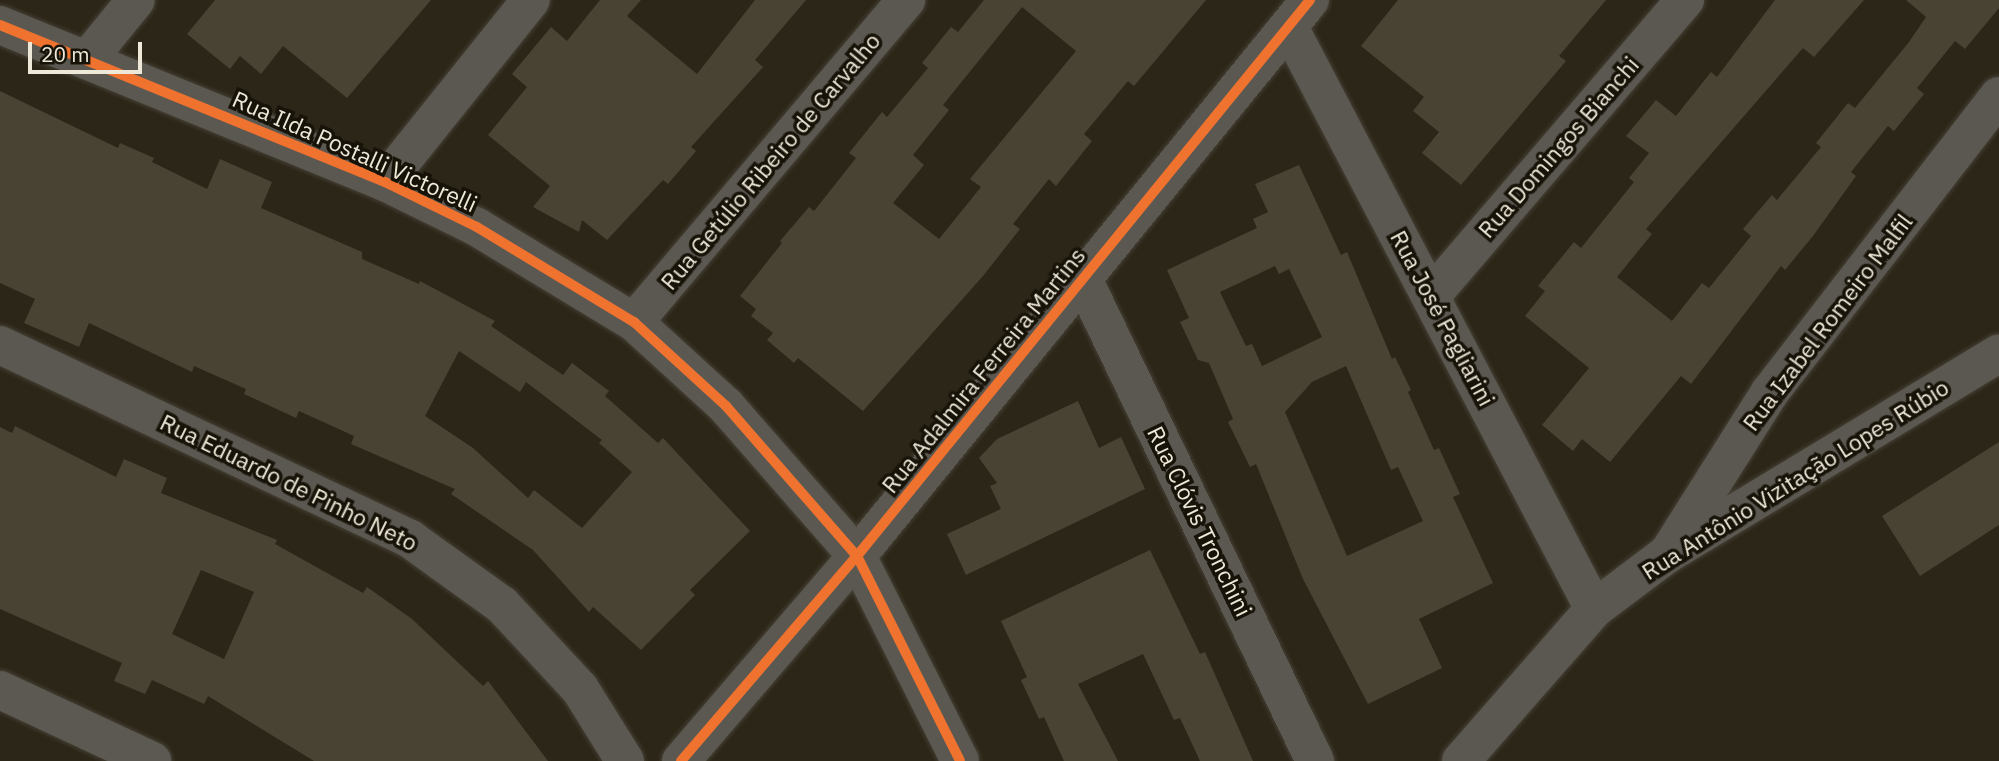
<!DOCTYPE html>
<html>
<head>
<meta charset="utf-8">
<style>
	body { margin:0 }
	#map { position:relative; width:1999px; height:761px; overflow:hidden; background:#2c2618; font-family:"IBM Plex Sans",sans-serif }
	div>[style] { position:absolute }
	.building>* { inset:0; background:#494334 }
	.roads { filter:drop-shadow(0 0 2px #454035) drop-shadow(0 0 2px #454035) }
	.street>* { height:38px; margin:-19px; padding:0 19px; transform-origin:19px; border-radius:19px; background:#5b5852 }
	.secondary>* { height:38px; margin:-19px; padding:0 19px; transform-origin:19px; border-radius:19px; background:#5c5953 }
	.cycleway>* { height:10px; margin:-5px; padding:0 5px; transform-origin:5px; border-radius:5px; background:#ef722f }
	span { translate:-50% -50%; white-space:nowrap; text-align:center; line-height:1.15; -webkit-text-stroke:7px #171308; paint-order:stroke }
	.street-label { font-size:23px; color:#eee8d8 }
	.scale { position:absolute; left:28px; top:42px; width:114px; height:32px; box-sizing:border-box; border:4px solid #eee8d8; border-top:0; padding-left:9px; font-size:21px; line-height:24px; white-space:nowrap; color:#eee8d8; -webkit-text-stroke:5px #171308; paint-order:stroke }
</style>
</head>
<body>
<div id="map">
	<div class="building">
		<div style="clip-path:polygon(215px 0,431px 0,347px 98px,283px 46px,261px 74px,240px 56px,230px 69px,187px 34px)"></div>
		<div style="clip-path:polygon(600px 0,641px 0,627px 16px,697px 74px,755px 0,806px 0,755px 60px,763px 67px,691px 147px,696px 151px,668px 184px,663px 180px,607px 240px,582px 220px,579px 232px,533px 207px,550px 186px,488px 135px,527px 87px,512px 74px,551px 27px,567px 41px)"></div>
		<div style="clip-path:polygon(evenodd,984px 0,1206px 0,1134px 86px,1128px 81px,1084px 134px,1092px 141px,1056px 186px,1049px 179px,1013px 224px,1020px 229px,983px 276px,863px 411px,798px 358px,794px 363px,767px 340px,773px 333px,751px 316px,756px 309px,740px 296px,782px 243px,780px 241px,809px 207px,814px 211px,856px 158px,849px 153px,882px 112px,887px 117px,928px 68px,922px 63px,951px 27px,958px 32px,984px 0,1022px 7px,1076px 51px,970px 179px,981px 187px,939px 239px,893px 203px,924px 165px,913px 155px,949px 110px,943px 105px,1022px 7px)"></div>
		<div style="clip-path:polygon(1398px 0,1606px 0,1559px 56px,1566px 61px,1461px 185px,1422px 153px,1439px 132px,1413px 111px,1424px 97px,1361px 46px)"></div>
		<div style="clip-path:polygon(1775px 0,1864px 0,1814px 57px,1803px 48px,1646px 229px,1652px 234px,1617px 277px,1672px 321px,1702px 283px,1709px 288px,1751px 236px,1743px 229px,1772px 195px,1777px 200px,1821px 147px,1816px 143px,1848px 103px,1855px 108px,1909px 42px,1926px 17px,1906px 0,1999px 0,1999px 8px,1965px 49px,1955px 41px,1917px 88px,1924px 94px,1894px 131px,1888px 126px,1851px 172px,1856px 176px,1813px 236px,1785px 270px,1781px 266px,1691px 384px,1681px 376px,1610px 462px,1582px 439px,1573px 451px,1542px 425px,1589px 368px,1525px 316px,1545px 291px,1538px 286px,1574px 242px,1581px 248px,1634px 182px,1629px 178px,1649px 153px,1626px 136px,1656px 100px,1676px 116px,1711px 72px,1717px 77px)"></div>
		<div style="clip-path:polygon(evenodd,0 91px,118px 148px,120px 143px,154px 158px,152px 162px,207px 189px,220px 159px,272px 182px,261px 208px,362px 252px,362px 259px,419px 284px,420px 281px,495px 321px,491px 326px,563px 375px,572px 363px,609px 391px,605px 396px,658px 443px,663px 438px,750px 531px,690px 590px,695px 595px,641px 650px,593px 607px,589px 612px,533px 550px,451px 494px,455px 489px,351px 444px,354px 436px,299px 411px,296px 418px,244px 394px,246px 389px,194px 366px,192px 372px,89px 323px,79px 347px,24px 323px,35px 299px,0 283px,0 91px,459px 351px,520px 392px,526px 382px,602px 440px,599px 443px,632px 472px,582px 528px,534px 490px,528px 498px,473px 448px,425px 416px,459px 351px)"></div>
		<div style="clip-path:polygon(evenodd,1299px 165px,1341px 255px,1347px 252px,1392px 359px,1395px 357px,1411px 390px,1408px 392px,1434px 450px,1439px 448px,1460px 494px,1453px 497px,1493px 583px,1419px 619px,1442px 668px,1368px 704px,1303px 579px,1256px 464px,1250px 467px,1228px 422px,1233px 419px,1209px 363px,1198px 360px,1180px 322px,1189px 318px,1167px 270px,1257px 228px,1253px 219px,1268px 212px,1255px 184px,1299px 165px,1275px 266px,1279px 274px,1289px 269px,1322px 337px,1262px 366px,1252px 344px,1246px 346px,1220px 292px,1275px 266px,1299px 165px,1346px 366px,1391px 470px,1398px 467px,1423px 521px,1347px 556px,1285px 412px,1312px 382px,1346px 366px)"></div>
		<div style="clip-path:polygon(1078px 401px,1099px 448px,1121px 437px,1145px 489px,966px 575px,947px 534px,1001px 509px,990px 486px,997px 483px,979px 458px,997px 439px)"></div>
		<div style="clip-path:polygon(evenodd,15px 426px,116px 477px,124px 459px,167px 478px,161px 493px,277px 540px,275px 544px,363px 593px,367px 587px,412px 619px,483px 686px,488px 681px,548px 761px,314px 761px,208px 696px,204px 704px,152px 680px,145px 694px,114px 681px,122px 663px,0 609px,0 427px,12px 433px,15px 426px,201px 570px,254px 592px,224px 659px,172px 634px,201px 570px)"></div>
		<div style="clip-path:polygon(1999px 442px,1999px 525px,1920px 576px,1882px 516px)"></div>
		<div style="clip-path:polygon(1150px 550px,1200px 654px,1205px 652px,1253px 761px,1200px 761px,1180px 718px,1174px 720px,1143px 654px,1078px 684px,1118px 761px,1064px 761px,1044px 717px,1039px 719px,1021px 680px,1027px 677px,1001px 621px)"></div>
	</div>
	<div class="roads">
		<div class="street">
			<div style="left:0;top:25px;width:416px;rotate:22.2deg"></div>
			<div style="left:385px;top:182px;width:102px;rotate:26.1deg"></div>
			<div style="left:477px;top:227px;width:184px;rotate:31.2deg"></div>
			<div style="left:634px;top:322px;width:125px;rotate:42.4deg"></div>
			<div style="left:726px;top:406px;width:199px;rotate:48.9deg"></div>
			<div style="left:857px;top:556px;width:229px;rotate:63.3deg"></div>
			<div style="left:1289px;top:27px;width:657px;rotate:62.34deg"></div>
			<div style="left:87px;top:60px;width:77px;rotate:-50.8deg"></div>
			<div style="left:385px;top:182px;width:233px;rotate:-51.3deg"></div>
			<div style="left:1084px;top:281px;width:533px;rotate:64.3deg"></div>
			<div style="left:1432px;top:295px;width:389px;rotate:-49.4deg"></div>
			<div style="left:634px;top:322px;width:422px;rotate:-49.8deg"></div>
			<div style="left:0;top:345px;width:454px;rotate:25.3deg"></div>
			<div style="left:410px;top:539px;width:113px;rotate:35.7deg"></div>
			<div style="left:502px;top:605px;width:115px;rotate:47.1deg"></div>
			<div style="left:580px;top:689px;width:85px;rotate:58deg"></div>
			<div style="left:1672px;top:547px;width:183px;rotate:-57.7deg"></div>
			<div style="left:1770px;top:392px;width:374px;rotate:-52.3deg"></div>
			<div style="left:681px;top:761px;width:270px;rotate:-49.4deg"></div>
			<div style="left:857px;top:556px;width:717px;rotate:-50.83deg"></div>
			<div style="left:1461px;top:761px;width:202px;rotate:-48.8deg"></div>
			<div style="left:1594px;top:609px;width:90px;rotate:-36.9deg"></div>
			<div style="left:1666px;top:555px;width:389px;rotate:-31.2deg"></div>
		</div>
		<div class="secondary">
			<div style="left:0;top:690px;width:168px;rotate:25deg"></div>
		</div>
	</div>
	<div class="cycleway">
		<div style="left:0;top:25px;width:416px;rotate:22.2deg"></div>
		<div style="left:385px;top:182px;width:102px;rotate:26.1deg"></div>
		<div style="left:477px;top:227px;width:184px;rotate:31.2deg"></div>
		<div style="left:634px;top:322px;width:125px;rotate:42.4deg"></div>
		<div style="left:726px;top:406px;width:199px;rotate:48.9deg"></div>
		<div style="left:857px;top:556px;width:229px;rotate:63.3deg"></div>
		<div style="left:681px;top:761px;width:270px;rotate:-49.4deg"></div>
		<div style="left:857px;top:556px;width:717px;rotate:-50.83deg"></div>
	</div>
	<div class="street-label">
		<span style="left:1558px;top:147px;rotate:-49deg">Rua Domingos Bianchi</span>
		<span style="left:355px;top:151px;rotate:24deg">Rua Ilda Postalli Victorelli</span>
		<span style="left:770px;top:161px;rotate:-50deg">Rua Getúlio Ribeiro de Carvalho</span>
		<span style="left:1443px;top:318px;rotate:62deg">Rua José Pagliarini</span>
		<span style="left:1827px;top:322px;rotate:-53deg">Rua Izabel Romeiro Malfil</span>
		<span style="left:983px;top:370px;rotate:-51deg">Rua Adalmira Ferreira Martins</span>
		<span style="left:1795px;top:479px;rotate:-32deg">Rua Antônio Vizitação Lopes Rúbio</span>
		<span style="left:289px;top:482px;rotate:26deg">Rua Eduardo de Pinho Neto</span>
		<span style="left:1200px;top:521px;rotate:64deg">Rua Clóvis Tronchini</span>
	</div>
	<div class="scale">20 m</div>
</div>
</body>
</html>
